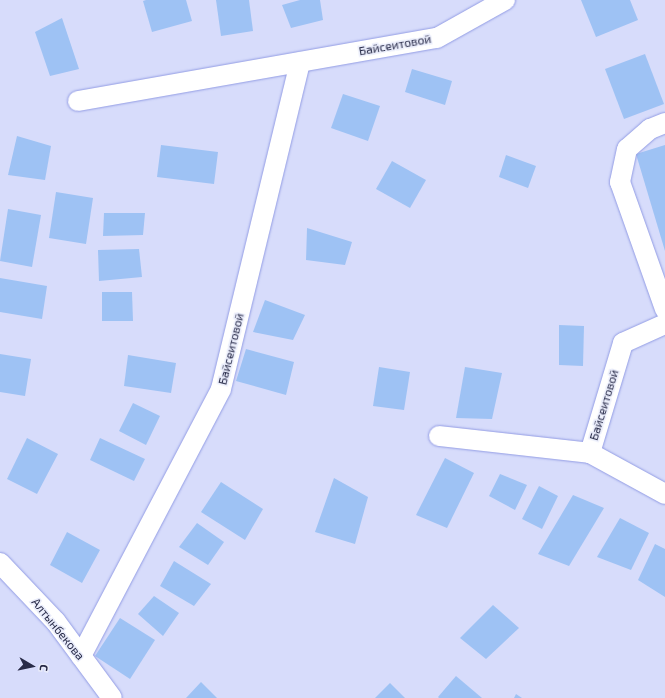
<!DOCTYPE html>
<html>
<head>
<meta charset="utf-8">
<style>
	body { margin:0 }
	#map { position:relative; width:665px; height:698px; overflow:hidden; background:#d7dcfb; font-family:"Exo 2",sans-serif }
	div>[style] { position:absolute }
	.building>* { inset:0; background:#9ec2f4 }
	.roads { filter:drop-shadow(0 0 1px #929ce4) drop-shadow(0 0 1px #929ce4) }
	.street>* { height:20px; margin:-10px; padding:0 10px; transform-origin:10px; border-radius:10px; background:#fff }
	span { translate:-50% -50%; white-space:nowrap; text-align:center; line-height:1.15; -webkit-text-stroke:3px #e8ebfa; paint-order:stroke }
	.street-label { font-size:12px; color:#282b48 }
	.north { position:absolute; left:12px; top:646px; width:40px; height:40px; -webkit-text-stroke:3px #e8ebfa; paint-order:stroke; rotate:99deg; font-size:11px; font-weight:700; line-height:16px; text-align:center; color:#282b48 }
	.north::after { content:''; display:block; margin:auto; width:14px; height:18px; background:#282b48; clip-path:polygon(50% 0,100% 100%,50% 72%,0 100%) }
</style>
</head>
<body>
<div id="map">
	<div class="building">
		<div style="clip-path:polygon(146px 0,186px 0,192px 21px,152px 32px,143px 1px)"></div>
		<div style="clip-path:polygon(216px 0,249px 0,253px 31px,221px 36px)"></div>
		<div style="clip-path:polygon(300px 0,320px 0,323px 20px,291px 28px,282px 5px)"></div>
		<div style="clip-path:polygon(581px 0,630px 0,638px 20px,596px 37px)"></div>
		<div style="clip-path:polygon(62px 18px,79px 69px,50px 76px,35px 32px)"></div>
		<div style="clip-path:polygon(645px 54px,664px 104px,624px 119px,605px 69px)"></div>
		<div style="clip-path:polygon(412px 69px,452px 81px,445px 105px,405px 92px)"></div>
		<div style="clip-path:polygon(343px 94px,380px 106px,368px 141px,331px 128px)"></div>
		<div style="clip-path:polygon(17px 136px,51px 146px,45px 180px,8px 175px)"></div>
		<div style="clip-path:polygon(161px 145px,218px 152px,214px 184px,157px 177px)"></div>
		<div style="clip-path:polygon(665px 145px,665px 251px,636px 154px)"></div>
		<div style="clip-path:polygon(506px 155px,536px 166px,528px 188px,499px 177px)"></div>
		<div style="clip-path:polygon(392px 161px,426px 180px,410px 208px,376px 189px)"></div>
		<div style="clip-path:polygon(56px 192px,93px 198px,86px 244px,49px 238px)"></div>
		<div style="clip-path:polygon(8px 209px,41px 215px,32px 267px,0 261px)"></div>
		<div style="clip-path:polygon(104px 213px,145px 213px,143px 235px,103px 236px)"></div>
		<div style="clip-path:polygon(307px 228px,352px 242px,345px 265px,306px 260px)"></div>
		<div style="clip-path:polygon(139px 249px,142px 277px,99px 281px,98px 250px)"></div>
		<div style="clip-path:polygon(0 278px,47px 286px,42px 319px,0 312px)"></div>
		<div style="clip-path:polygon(102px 292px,132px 292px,133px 321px,102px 321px)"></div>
		<div style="clip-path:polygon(265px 300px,305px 315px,293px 340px,253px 332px)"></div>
		<div style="clip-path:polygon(559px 325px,584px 326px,583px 366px,559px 365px)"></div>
		<div style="clip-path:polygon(246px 349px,294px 362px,286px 395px,236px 381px)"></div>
		<div style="clip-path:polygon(0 354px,31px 359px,25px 396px,0 392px)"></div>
		<div style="clip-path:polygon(128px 355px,176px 363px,171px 393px,124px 386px)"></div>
		<div style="clip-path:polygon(379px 367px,410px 372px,404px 410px,373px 406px)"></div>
		<div style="clip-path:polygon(465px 367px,502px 373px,492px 419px,456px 418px)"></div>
		<div style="clip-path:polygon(133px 403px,160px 416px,146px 445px,119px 431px)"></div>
		<div style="clip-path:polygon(27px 438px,58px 454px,37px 494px,7px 479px)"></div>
		<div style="clip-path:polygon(100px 438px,145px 459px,134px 481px,90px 460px)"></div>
		<div style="clip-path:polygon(445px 458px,474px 473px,447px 528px,416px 515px)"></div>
		<div style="clip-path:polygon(500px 474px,527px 485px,515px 510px,489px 496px)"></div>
		<div style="clip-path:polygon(334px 478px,368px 497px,355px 544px,315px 532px)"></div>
		<div style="clip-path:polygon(221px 482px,263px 509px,245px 540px,201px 512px)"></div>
		<div style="clip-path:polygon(539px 486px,558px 496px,542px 529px,522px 519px)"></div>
		<div style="clip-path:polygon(573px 495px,604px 508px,569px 566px,538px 554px)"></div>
		<div style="clip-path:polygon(620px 518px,649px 533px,631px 570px,597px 557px)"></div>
		<div style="clip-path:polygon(197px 523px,224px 542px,208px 565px,179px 547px)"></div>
		<div style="clip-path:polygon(67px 532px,100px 550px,82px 583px,50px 565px)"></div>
		<div style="clip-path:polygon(655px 544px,665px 549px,665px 597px,638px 580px)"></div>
		<div style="clip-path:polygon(174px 561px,211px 584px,194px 606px,160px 586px)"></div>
		<div style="clip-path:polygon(154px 596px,179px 613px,163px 636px,138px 614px)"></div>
		<div style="clip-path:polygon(493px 605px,519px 628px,486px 659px,460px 638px)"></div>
		<div style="clip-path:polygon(120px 618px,155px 640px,130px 679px,95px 656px)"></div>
		<div style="clip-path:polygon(456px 676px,482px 698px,439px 698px,438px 697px)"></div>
		<div style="clip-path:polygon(201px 682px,217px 698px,186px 698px)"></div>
		<div style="clip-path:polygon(390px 683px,405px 698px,375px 698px)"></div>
		<div style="clip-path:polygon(516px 694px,522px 698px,514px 698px)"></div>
	</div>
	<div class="roads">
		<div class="street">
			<div style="left:78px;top:101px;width:364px;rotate:-10deg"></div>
			<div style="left:437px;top:38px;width:78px;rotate:-29.2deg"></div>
			<div style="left:665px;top:123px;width:16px;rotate:158deg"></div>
			<div style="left:650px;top:129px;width:30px;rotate:139deg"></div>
			<div style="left:627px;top:149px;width:34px;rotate:102deg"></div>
			<div style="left:620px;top:182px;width:135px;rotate:70.5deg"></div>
			<div style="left:665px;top:324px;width:46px;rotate:155.7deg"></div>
			<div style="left:623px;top:343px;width:115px;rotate:106.7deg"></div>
			<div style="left:590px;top:453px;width:85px;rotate:28.7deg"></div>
			<div style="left:439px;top:436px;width:152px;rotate:6.4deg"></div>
			<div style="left:0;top:563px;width:81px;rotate:46.5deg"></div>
			<div style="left:56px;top:622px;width:94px;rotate:53.6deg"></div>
			<div style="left:81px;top:656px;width:301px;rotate:-62.3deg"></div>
			<div style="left:221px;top:389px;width:336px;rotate:-76.4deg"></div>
		</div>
	</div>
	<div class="street-label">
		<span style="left:395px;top:45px;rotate:-10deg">Байсеитовой</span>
		<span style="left:231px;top:349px;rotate:-76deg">Байсеитовой</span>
		<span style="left:604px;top:405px;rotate:-73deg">Байсеитовой</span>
		<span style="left:58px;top:629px;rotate:51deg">Алтынбекова</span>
	</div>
	<div class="north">С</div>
</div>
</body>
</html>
